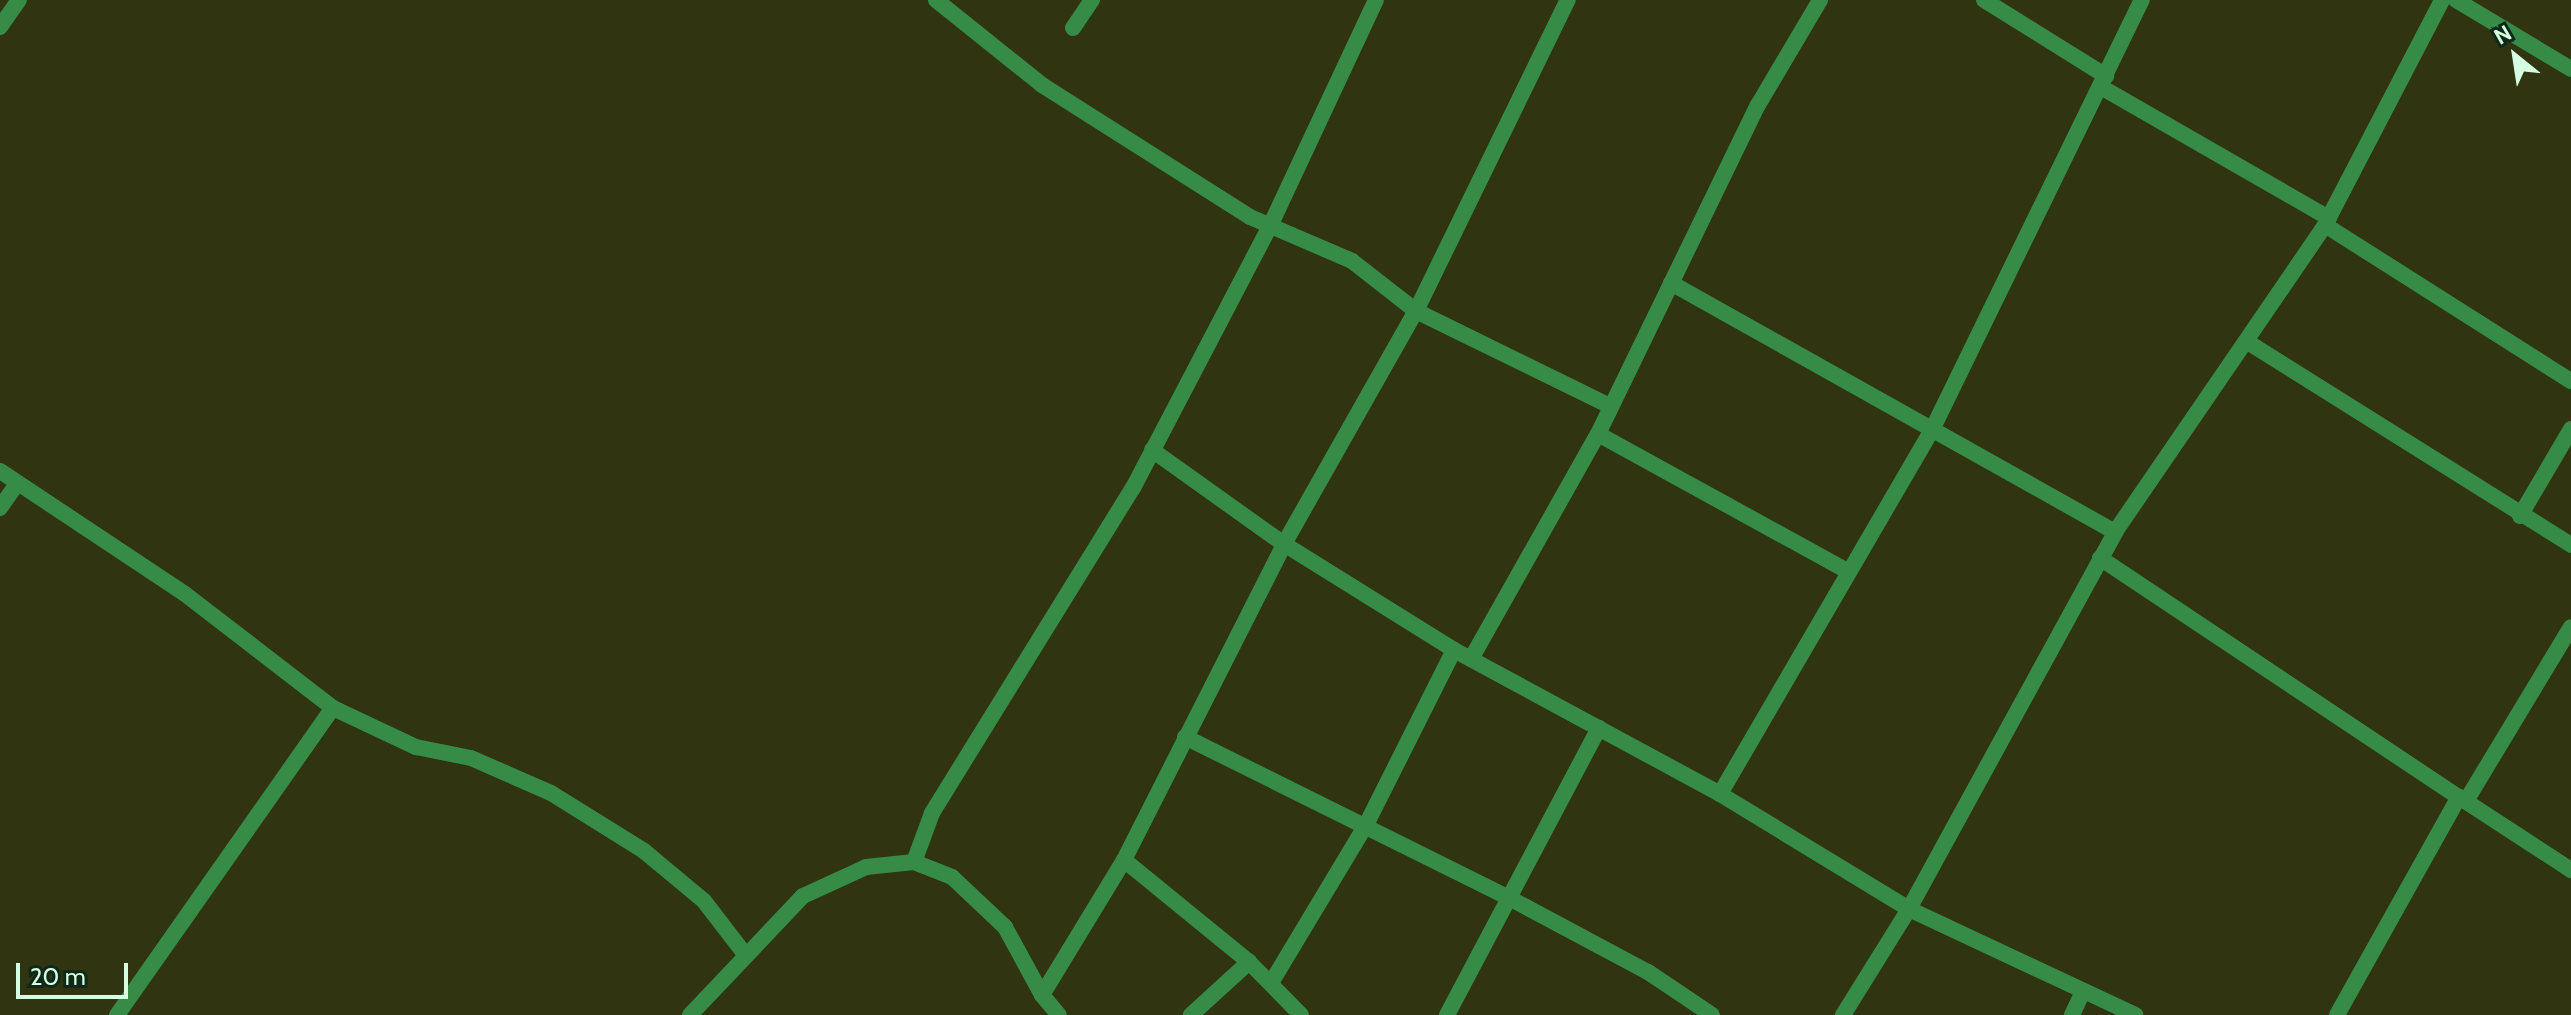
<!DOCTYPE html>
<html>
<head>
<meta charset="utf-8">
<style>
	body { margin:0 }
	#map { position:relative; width:2571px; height:1015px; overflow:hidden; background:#0e2917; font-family:Cabin,sans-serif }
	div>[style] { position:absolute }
	.green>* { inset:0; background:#303411 }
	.lane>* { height:16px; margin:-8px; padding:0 8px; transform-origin:8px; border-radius:8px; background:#368b46 }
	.street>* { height:16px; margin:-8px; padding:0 8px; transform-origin:8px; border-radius:8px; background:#368b46 }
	span { translate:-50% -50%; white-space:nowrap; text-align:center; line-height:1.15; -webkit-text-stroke:6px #0e2917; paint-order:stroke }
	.north { position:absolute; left:2475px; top:16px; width:80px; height:80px; -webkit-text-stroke:6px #0e2917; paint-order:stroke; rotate:330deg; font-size:22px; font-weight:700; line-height:32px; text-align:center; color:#d6ffe1 }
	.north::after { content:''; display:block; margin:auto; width:28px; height:36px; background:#d6ffe1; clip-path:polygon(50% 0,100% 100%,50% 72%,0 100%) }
	.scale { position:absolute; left:16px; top:963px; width:112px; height:36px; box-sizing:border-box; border:4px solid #d6ffe1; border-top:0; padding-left:10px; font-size:24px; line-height:28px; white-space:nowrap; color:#d6ffe1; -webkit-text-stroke:6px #0e2917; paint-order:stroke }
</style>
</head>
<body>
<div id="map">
	<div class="green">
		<div style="clip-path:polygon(0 0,2571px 0,2571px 1015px,0 1015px)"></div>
	</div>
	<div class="lane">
		<div style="left:0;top:27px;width:33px;rotate:-55deg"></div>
	</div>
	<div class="street">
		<div style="left:936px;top:0;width:136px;rotate:38.7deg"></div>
		<div style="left:1042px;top:85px;width:246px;rotate:32.4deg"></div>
		<div style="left:1250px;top:217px;width:111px;rotate:23.3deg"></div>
		<div style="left:1352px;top:261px;width:81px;rotate:38deg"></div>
		<div style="left:1416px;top:311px;width:214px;rotate:26.1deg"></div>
		<div style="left:1984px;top:0;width:144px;rotate:31.9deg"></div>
		<div style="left:2456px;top:0;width:134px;rotate:31deg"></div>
		<div style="left:1073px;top:28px;width:34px;rotate:-56deg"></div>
		<div style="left:2101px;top:87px;width:263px;rotate:29.9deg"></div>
		<div style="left:2325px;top:225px;width:291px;rotate:32.4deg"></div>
		<div style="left:1671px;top:283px;width:509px;rotate:29.28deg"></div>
		<div style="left:2246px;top:341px;width:384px;rotate:32.1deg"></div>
		<div style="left:1598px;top:434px;width:284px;rotate:28.8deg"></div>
		<div style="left:1152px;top:450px;width:162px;rotate:35.5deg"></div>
		<div style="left:1284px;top:544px;width:200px;rotate:31.9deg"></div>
		<div style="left:1454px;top:650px;width:302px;rotate:28.4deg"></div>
		<div style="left:1720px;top:794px;width:221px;rotate:31.3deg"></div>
		<div style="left:1909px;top:909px;width:250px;rotate:25.1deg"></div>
		<div style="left:0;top:471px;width:222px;rotate:33.6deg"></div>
		<div style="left:185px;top:594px;width:187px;rotate:37.6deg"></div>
		<div style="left:333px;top:708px;width:92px;rotate:25.2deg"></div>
		<div style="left:416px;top:747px;width:56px;rotate:11.3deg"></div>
		<div style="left:471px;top:758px;width:87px;rotate:23.6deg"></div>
		<div style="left:551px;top:793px;width:110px;rotate:31.9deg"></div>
		<div style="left:644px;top:851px;width:78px;rotate:39.8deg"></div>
		<div style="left:704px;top:901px;width:66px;rotate:52.4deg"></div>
		<div style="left:0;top:508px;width:29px;rotate:-55deg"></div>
		<div style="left:2520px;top:516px;width:101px;rotate:-59.6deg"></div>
		<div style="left:2100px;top:558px;width:431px;rotate:33.7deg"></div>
		<div style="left:1471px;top:659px;width:258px;rotate:-60.6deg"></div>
		<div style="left:1598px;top:434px;width:366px;rotate:-64.1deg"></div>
		<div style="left:1758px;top:105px;width:122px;rotate:-59.4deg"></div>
		<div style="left:1185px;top:737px;width:364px;rotate:26.4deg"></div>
		<div style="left:1511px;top:899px;width:155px;rotate:28.1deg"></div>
		<div style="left:1648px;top:972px;width:77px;rotate:33.9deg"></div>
		<div style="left:1720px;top:794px;width:419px;rotate:-59.8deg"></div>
		<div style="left:1931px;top:432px;width:481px;rotate:-64deg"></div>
		<div style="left:2466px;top:801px;width:203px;rotate:-58.9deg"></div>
		<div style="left:1124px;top:860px;width:161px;rotate:39.2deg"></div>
		<div style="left:1249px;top:962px;width:74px;rotate:45.5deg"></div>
		<div style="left:914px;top:862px;width:52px;rotate:-69.8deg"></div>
		<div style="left:932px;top:813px;width:382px;rotate:-58.3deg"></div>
		<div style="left:1133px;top:488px;width:298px;rotate:-62.4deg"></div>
		<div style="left:1271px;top:224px;width:247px;rotate:-64.9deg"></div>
		<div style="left:1271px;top:983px;width:187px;rotate:-59deg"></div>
		<div style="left:1367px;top:823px;width:194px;rotate:-63.3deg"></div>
		<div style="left:1042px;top:995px;width:158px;rotate:-58.7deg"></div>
		<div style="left:1124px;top:860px;width:354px;rotate:-63.1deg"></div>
		<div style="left:1284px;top:544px;width:268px;rotate:-60.5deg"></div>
		<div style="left:1416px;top:311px;width:346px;rotate:-64deg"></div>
		<div style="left:117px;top:1015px;width:375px;rotate:-54.9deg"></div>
		<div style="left:690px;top:1015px;width:164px;rotate:-46.5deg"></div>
		<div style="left:803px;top:896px;width:69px;rotate:-24.7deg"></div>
		<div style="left:866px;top:867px;width:48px;rotate:-5.9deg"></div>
		<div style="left:914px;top:862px;width:41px;rotate:21.5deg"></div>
		<div style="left:952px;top:877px;width:73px;rotate:43.3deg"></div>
		<div style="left:1005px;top:927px;width:77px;rotate:61.4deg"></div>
		<div style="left:1042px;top:995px;width:26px;rotate:50deg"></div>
		<div style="left:1191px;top:1015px;width:79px;rotate:-42.4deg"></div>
		<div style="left:1447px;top:1015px;width:325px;rotate:-62.1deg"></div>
		<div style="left:1843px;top:1015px;width:125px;rotate:-58.1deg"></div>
		<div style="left:1909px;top:909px;width:430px;rotate:-61.3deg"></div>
		<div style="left:2115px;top:532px;width:372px;rotate:-55.6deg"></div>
		<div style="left:2325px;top:225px;width:254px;rotate:-62.5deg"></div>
		<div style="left:2072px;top:1015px;width:26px;rotate:-65deg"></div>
		<div style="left:2337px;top:1015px;width:250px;rotate:-60.8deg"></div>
		<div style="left:2459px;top:797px;width:134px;rotate:33.1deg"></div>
	</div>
	<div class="north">N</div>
	<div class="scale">20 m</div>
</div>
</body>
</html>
